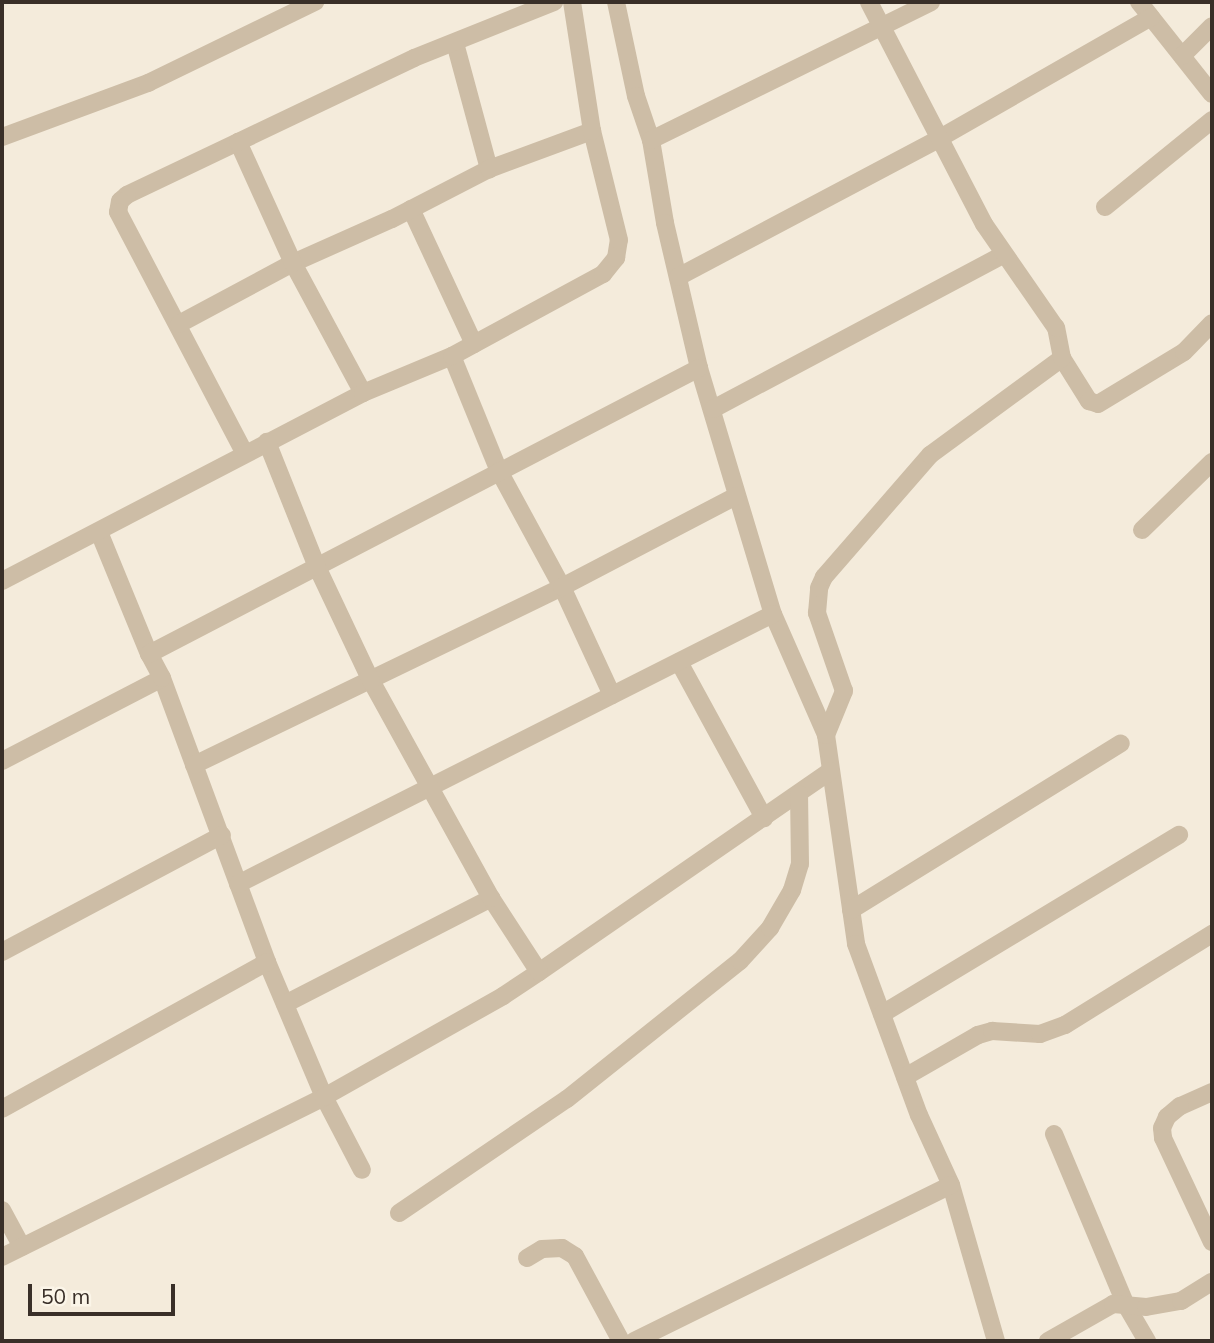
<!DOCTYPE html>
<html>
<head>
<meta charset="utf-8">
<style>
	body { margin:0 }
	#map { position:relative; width:1214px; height:1343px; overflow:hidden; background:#f4ebdb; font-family:Mulish,sans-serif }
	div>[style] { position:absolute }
	.minor>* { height:18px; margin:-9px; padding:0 9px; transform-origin:9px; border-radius:9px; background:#cdbda6 }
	span { translate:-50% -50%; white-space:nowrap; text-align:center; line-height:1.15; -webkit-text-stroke:5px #fbf5e8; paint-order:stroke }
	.frame { position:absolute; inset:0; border:4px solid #392f28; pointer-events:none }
	.scale { position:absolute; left:28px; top:1284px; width:147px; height:32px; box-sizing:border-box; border:4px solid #392f28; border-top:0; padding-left:9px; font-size:21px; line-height:24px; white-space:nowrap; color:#392f28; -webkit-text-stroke:5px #fbf5e8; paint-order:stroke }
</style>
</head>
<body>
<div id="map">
	<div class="minor">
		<div style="left:616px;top:2px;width:96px;rotate:78deg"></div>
		<div style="left:636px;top:96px;width:46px;rotate:71.2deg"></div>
		<div style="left:651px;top:140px;width:84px;rotate:80.4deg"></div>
		<div style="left:665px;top:223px;width:149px;rotate:76.8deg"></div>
		<div style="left:699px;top:368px;width:257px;rotate:73.3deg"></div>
		<div style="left:773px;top:614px;width:132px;rotate:66.3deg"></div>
		<div style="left:826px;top:735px;width:211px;rotate:81.8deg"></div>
		<div style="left:856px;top:944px;width:182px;rotate:69.8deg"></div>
		<div style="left:919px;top:1115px;width:77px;rotate:65.4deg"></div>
		<div style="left:951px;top:1185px;width:162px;rotate:73.9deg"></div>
		<div style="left:1139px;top:2px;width:117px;rotate:51.6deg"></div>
		<div style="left:455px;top:43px;width:131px;rotate:74.9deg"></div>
		<div style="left:1182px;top:56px;width:42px;rotate:-45deg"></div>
		<div style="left:2px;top:137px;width:156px;rotate:-20.3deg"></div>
		<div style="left:148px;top:83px;width:186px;rotate:-25.9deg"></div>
		<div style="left:651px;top:140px;width:312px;rotate:-26.2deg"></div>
		<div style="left:238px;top:142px;width:123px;rotate:154.5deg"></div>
		<div style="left:127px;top:195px;width:9px;rotate:139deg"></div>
		<div style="left:120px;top:201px;width:11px;rotate:100deg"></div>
		<div style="left:118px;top:212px;width:273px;rotate:62.3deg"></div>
		<div style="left:1105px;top:207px;width:138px;rotate:-39.1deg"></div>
		<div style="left:411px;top:209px;width:149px;rotate:65deg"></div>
		<div style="left:678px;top:277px;width:297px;rotate:-27.9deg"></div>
		<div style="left:940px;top:138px;width:243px;rotate:-29.8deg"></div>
		<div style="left:179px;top:324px;width:129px;rotate:-28.2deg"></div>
		<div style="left:293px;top:263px;width:108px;rotate:-24deg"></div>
		<div style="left:392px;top:219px;width:109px;rotate:-27.3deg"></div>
		<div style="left:489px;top:169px;width:110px;rotate:-20.3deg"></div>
		<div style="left:452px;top:356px;width:124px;rotate:67.8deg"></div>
		<div style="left:499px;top:471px;width:132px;rotate:61.5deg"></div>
		<div style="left:562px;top:587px;width:119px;rotate:65.2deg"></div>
		<div style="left:1062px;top:358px;width:51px;rotate:57.9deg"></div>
		<div style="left:1089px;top:401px;width:9px;rotate:18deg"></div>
		<div style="left:1098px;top:404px;width:100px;rotate:-31.2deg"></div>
		<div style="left:1184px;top:352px;width:40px;rotate:-46deg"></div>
		<div style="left:363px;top:393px;width:148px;rotate:-118.3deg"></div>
		<div style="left:293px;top:263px;width:133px;rotate:-114.4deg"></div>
		<div style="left:238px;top:142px;width:195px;rotate:-25.5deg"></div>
		<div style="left:414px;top:58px;width:151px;rotate:-21.8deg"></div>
		<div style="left:713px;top:409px;width:328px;rotate:-28deg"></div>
		<div style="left:1142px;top:530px;width:98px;rotate:-44.2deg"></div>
		<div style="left:99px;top:532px;width:132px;rotate:67.7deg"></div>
		<div style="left:2px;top:581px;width:407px;rotate:-27.5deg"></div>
		<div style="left:363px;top:393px;width:96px;rotate:-22.6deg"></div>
		<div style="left:452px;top:356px;width:172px;rotate:-28.5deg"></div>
		<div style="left:603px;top:274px;width:21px;rotate:-51deg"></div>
		<div style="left:616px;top:258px;width:18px;rotate:-81deg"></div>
		<div style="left:619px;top:240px;width:112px;rotate:-103.9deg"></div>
		<div style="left:592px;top:131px;width:131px;rotate:-98.8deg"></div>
		<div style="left:679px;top:662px;width:178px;rotate:61.4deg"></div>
		<div style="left:162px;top:678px;width:303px;rotate:69.7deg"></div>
		<div style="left:267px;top:962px;width:147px;rotate:67.1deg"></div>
		<div style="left:324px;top:1097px;width:82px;rotate:62.5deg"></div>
		<div style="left:826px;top:735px;width:48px;rotate:-67.8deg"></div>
		<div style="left:844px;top:691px;width:83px;rotate:-109.1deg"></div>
		<div style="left:817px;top:613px;width:25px;rotate:-85deg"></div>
		<div style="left:819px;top:588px;width:12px;rotate:-66deg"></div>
		<div style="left:824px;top:577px;width:162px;rotate:-49deg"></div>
		<div style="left:930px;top:455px;width:164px;rotate:-36.3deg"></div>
		<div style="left:1062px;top:358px;width:31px;rotate:-101deg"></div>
		<div style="left:1056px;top:328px;width:126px;rotate:-124.7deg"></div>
		<div style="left:984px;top:224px;width:250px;rotate:-117.4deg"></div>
		<div style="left:2px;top:761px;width:180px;rotate:-27.4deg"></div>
		<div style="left:162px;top:678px;width:27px;rotate:-118deg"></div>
		<div style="left:149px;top:654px;width:620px;rotate:-27.47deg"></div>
		<div style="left:194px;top:765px;width:409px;rotate:-25.8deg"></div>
		<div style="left:562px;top:587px;width:196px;rotate:-27.6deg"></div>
		<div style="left:238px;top:884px;width:599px;rotate:-26.78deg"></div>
		<div style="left:851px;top:910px;width:317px;rotate:-31.7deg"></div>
		<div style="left:2px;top:952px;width:249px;rotate:-28deg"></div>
		<div style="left:539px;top:972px;width:354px;rotate:-34.6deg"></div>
		<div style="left:285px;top:1004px;width:232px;rotate:-27.2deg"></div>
		<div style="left:882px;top:1014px;width:347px;rotate:-31.1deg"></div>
		<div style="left:905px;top:1077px;width:84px;rotate:-29.9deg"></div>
		<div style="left:978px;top:1035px;width:15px;rotate:-16deg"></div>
		<div style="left:992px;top:1031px;width:48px;rotate:3.6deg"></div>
		<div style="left:1040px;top:1034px;width:27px;rotate:-20deg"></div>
		<div style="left:1065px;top:1025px;width:173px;rotate:-31.8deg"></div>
		<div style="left:1212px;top:1092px;width:35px;rotate:156deg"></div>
		<div style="left:1180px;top:1106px;width:17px;rotate:140deg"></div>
		<div style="left:1167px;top:1117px;width:12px;rotate:114deg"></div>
		<div style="left:1162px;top:1128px;width:10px;rotate:84deg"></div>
		<div style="left:1163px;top:1138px;width:115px;rotate:64.8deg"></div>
		<div style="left:2px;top:1109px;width:303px;rotate:-29deg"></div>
		<div style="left:1054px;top:1134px;width:186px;rotate:67.2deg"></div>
		<div style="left:1126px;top:1305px;width:42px;rotate:59.7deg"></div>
		<div style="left:2px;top:1210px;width:42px;rotate:61.6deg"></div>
		<div style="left:399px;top:1213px;width:203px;rotate:-34.2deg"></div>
		<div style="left:567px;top:1099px;width:221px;rotate:-38.6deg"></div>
		<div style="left:740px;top:961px;width:45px;rotate:-47.7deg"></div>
		<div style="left:770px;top:928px;width:44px;rotate:-59.9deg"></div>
		<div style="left:792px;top:890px;width:27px;rotate:-73deg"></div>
		<div style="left:800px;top:864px;width:70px;rotate:-90.8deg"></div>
		<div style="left:2px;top:1257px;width:360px;rotate:-26.4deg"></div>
		<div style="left:324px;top:1097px;width:206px;rotate:-29.4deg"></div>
		<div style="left:503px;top:996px;width:43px;rotate:-33.7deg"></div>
		<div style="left:539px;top:972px;width:88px;rotate:-123deg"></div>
		<div style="left:491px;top:898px;width:248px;rotate:-118.9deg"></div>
		<div style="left:371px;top:681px;width:126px;rotate:-115.3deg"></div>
		<div style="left:317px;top:567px;width:135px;rotate:-111.8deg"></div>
		<div style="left:527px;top:1258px;width:17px;rotate:-31deg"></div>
		<div style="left:542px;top:1249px;width:20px;rotate:-3deg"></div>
		<div style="left:562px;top:1248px;width:15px;rotate:32deg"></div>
		<div style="left:575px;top:1256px;width:97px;rotate:61.6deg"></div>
		<div style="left:634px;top:1341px;width:353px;rotate:-26.2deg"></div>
		<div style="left:1048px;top:1341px;width:75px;rotate:-29.6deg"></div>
		<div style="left:1113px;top:1304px;width:33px;rotate:5deg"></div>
		<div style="left:1146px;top:1307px;width:36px;rotate:-10deg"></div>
		<div style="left:1181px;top:1301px;width:36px;rotate:-32deg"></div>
	</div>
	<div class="frame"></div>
	<div class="scale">50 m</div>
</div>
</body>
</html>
